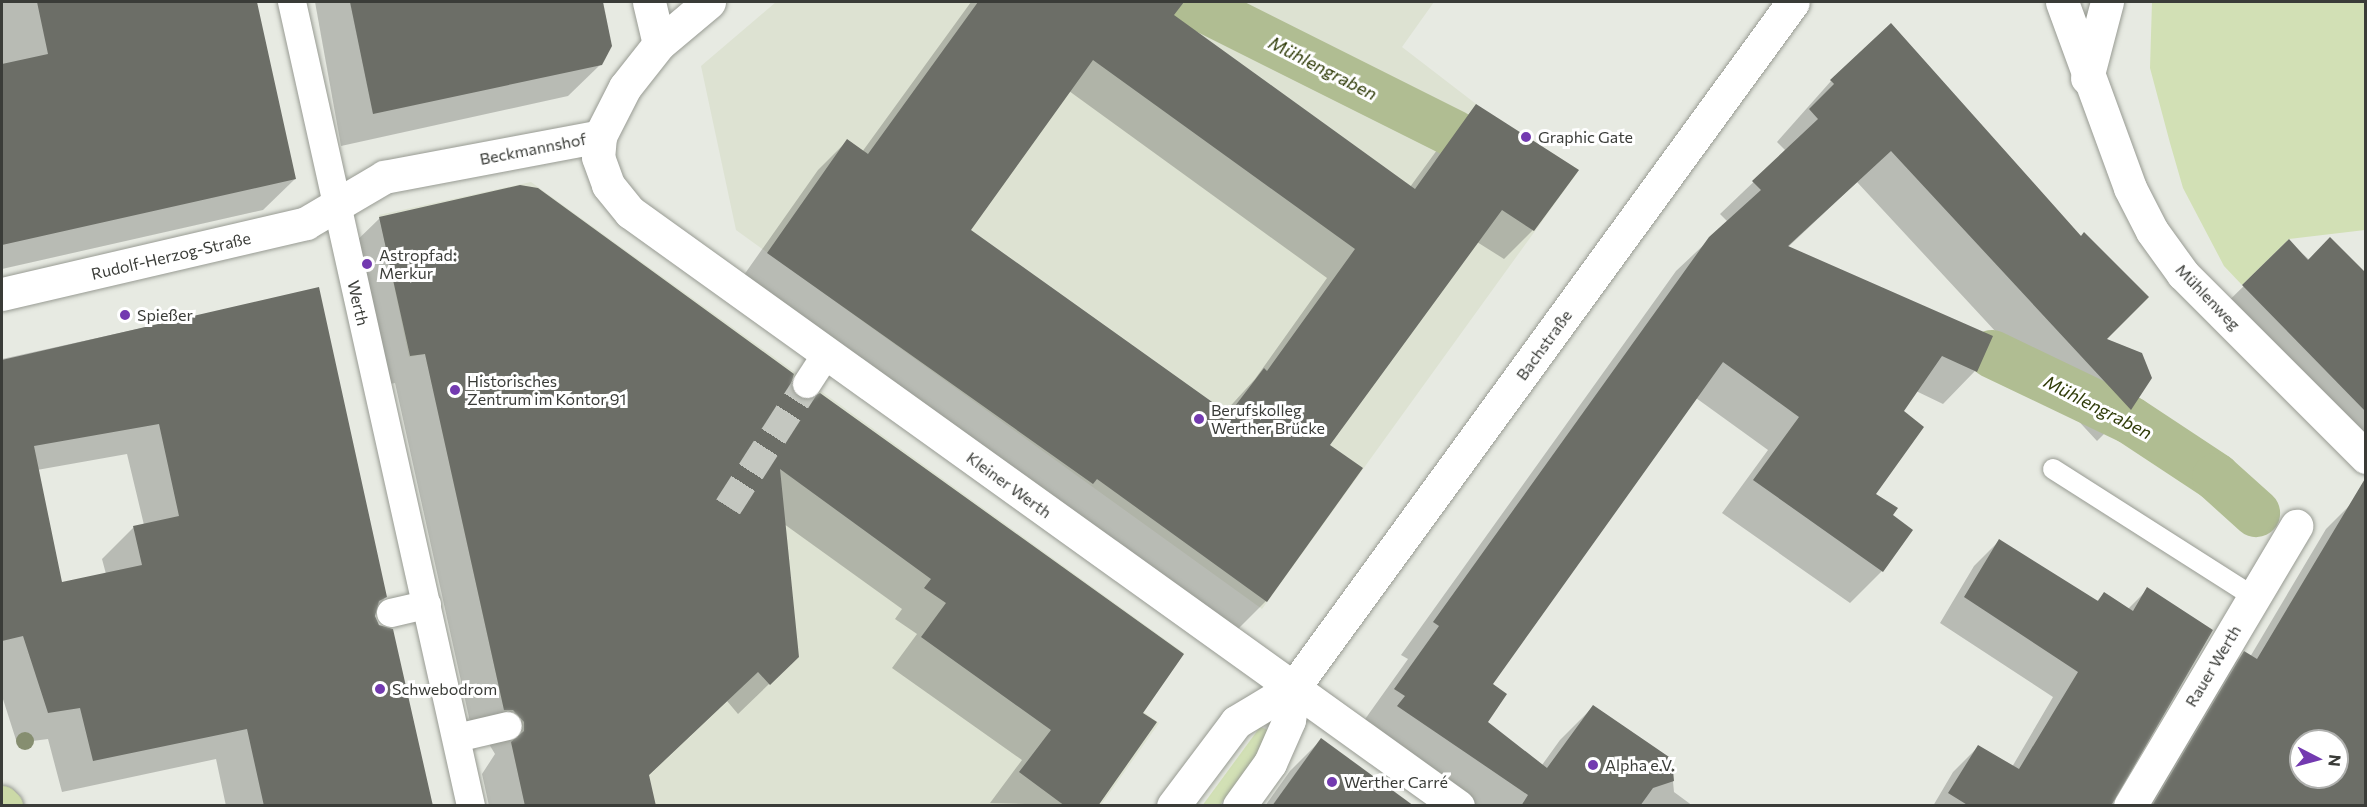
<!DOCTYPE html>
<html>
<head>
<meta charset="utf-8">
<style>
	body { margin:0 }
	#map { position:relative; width:2367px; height:807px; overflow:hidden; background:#e7eae2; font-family:Commissioner,sans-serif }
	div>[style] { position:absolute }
	.built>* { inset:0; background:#dde2d2 }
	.green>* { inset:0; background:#d2e0b5 }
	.shadow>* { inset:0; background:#0003 }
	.canal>* { height:48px; margin:-24px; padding:0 24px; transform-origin:24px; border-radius:24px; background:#b0bd92 }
	.building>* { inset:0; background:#6c6e67 }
	.pedestrian-tunnel>* { height:28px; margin-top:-14px; transform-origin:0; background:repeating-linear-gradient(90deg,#c4c7c0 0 28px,transparent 0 42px) }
	.roads { filter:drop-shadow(0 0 2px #989b93) drop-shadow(0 0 2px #989b93) }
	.service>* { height:20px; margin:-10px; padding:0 10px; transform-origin:10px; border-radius:10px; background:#fff }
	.pedestrian>* { height:28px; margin:-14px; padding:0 14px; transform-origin:14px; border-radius:14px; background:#fff }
	.minor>* { height:33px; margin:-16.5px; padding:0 16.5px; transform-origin:16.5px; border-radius:16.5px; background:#fff }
	.secondary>* { height:33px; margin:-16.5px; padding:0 16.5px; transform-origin:16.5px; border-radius:16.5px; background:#fff }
	.primary>* { height:33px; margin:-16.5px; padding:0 16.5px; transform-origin:16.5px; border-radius:16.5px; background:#cbd9a7 }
	.trees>* { width:18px; height:18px; margin:-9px; border-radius:50%; background:#868e70 }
	.dots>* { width:16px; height:16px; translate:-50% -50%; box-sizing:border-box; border:3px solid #fff; border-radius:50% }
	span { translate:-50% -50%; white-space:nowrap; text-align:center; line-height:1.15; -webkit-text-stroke:6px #fff; paint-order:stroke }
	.poi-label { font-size:16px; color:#3a3c38 }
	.left { translate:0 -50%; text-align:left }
	.street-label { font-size:16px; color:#3a3c38 }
	.water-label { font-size:18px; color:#303c09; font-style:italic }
	.frame { position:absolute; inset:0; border:3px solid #3a3c38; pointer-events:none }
	.north { position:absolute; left:2289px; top:729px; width:60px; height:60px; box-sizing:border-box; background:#fff; border:2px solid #b0b1af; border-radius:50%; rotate:96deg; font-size:16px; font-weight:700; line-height:24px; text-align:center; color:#3a3c38 }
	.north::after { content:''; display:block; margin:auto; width:21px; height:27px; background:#733ab0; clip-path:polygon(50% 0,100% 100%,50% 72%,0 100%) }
</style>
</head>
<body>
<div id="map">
	<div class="built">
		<div style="clip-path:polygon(776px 2px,1434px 2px,1402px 47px,1480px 107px,1579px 170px,1262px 609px,736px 230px,701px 66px)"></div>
		<div style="clip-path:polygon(531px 182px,1184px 653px,1144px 712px,1159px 723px,1101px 805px,525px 805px,425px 354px,409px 357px,379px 215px)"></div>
	</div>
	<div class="green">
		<div style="clip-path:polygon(2152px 2px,2365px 2px,2365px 230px,2289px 239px,2242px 285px,2224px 266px,2183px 188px,2170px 143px,2150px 68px)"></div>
		<div style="clip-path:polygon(1260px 727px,1269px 730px,1268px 739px,1220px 805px,1202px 806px)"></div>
	</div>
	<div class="shadow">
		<div style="clip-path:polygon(2px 2px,256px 2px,295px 179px,263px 210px,2px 269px)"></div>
		<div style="clip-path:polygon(315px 2px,601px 2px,611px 46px,601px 64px,568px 96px,341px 146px)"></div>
		<div style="clip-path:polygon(evenodd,971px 2px,1182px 2px,1172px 15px,1410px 187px,1448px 135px,1477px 106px,1533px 230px,1504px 259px,1477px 242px,1327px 445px,1361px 468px,1266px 601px,1237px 630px,739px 282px,818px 170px,847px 141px,862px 152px,971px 2px,1069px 91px,1327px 278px,1255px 379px,1224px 413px,969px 230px,1069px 91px)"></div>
		<div style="clip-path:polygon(1831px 81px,2105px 339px,2151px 378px,2129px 409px,2097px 441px,1857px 182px,1787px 248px,1975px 371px,1943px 404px,1916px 391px,1902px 411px,1874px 494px,1891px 515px,1882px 571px,1850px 603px,1722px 513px,1768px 450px,1696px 398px,1491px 684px,1486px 722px,1542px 765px,1560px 740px,1593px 707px,1671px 760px,1674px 792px,1693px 806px,1467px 806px,1363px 722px,1408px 659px,1401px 655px,1676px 271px,1728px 222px,1720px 214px,1786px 151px,1777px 142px)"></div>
		<div style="clip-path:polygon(380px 218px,789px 384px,796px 399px,1141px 713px,1096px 806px,990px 803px,1022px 760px,892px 668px,917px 634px,895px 619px,902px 609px,784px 524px,797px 657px,738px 714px,727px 701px,648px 776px,654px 806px,489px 806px,482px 774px,495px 754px,489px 744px,474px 740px,395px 383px,380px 386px,349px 248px)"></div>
		<div style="clip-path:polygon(2289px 242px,2366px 309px,2366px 475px,2210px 319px)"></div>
		<div style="clip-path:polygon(evenodd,318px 289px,386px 596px,373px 616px,431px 806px,226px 806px,216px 759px,62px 792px,48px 739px,17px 743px,2px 696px,2px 359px,318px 289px,127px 454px,144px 525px,134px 527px,102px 559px,106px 574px,61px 584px,37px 470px,127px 454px)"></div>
		<div style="clip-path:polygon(evenodd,2351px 504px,2366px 806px,2143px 806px,2219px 678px,2244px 653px,2250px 657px,2326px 529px,2351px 504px,2301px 741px,2337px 741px,2337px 777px,2301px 777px,2301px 741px)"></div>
		<div style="clip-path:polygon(1999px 541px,2097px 601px,2104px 594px,2128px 609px,2148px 589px,2112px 806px,1933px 806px,1953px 772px,1978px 747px,2012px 767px,2053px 697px,1940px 623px,1974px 566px)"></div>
		<div style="clip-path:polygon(1321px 740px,1412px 806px,1265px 806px,1290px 771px)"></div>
	</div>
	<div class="canal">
		<div style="left:1191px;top:2px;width:295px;rotate:26.6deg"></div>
		<div style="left:1992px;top:354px;width:153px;rotate:25.6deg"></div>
		<div style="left:2130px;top:420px;width:103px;rotate:33.5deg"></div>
		<div style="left:2216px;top:477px;width:54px;rotate:42deg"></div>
	</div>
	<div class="building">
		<div style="clip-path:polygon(37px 2px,257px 2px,296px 179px,2px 245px,2px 64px,48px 54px)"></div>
		<div style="clip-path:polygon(350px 2px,603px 2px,612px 46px,602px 65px,373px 114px)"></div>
		<div style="clip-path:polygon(evenodd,978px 2px,1184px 2px,1174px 15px,1415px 189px,1476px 104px,1579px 170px,1534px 231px,1502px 210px,1330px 445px,1363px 468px,1267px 602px,1097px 479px,1093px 484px,767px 253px,847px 139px,868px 154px,978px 2px,1093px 60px,1355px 249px,1267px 371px,1264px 368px,1229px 414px,971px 230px,1093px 60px)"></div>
		<div style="clip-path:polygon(1891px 23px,2081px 236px,2084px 232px,2149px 297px,2107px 339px,2142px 353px,2152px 378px,2131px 410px,1891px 151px,1788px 246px,1993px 336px,1977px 372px,1942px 356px,1904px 411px,1924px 427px,1876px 494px,1898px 508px,1893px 515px,1913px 530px,1883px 572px,1753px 480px,1799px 417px,1723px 362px,1493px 684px,1507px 694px,1488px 722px,1547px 768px,1593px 705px,1672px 759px,1674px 781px,1653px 788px,1640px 806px,1521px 806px,1528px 795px,1397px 706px,1405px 696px,1394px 689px,1439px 626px,1433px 622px,1709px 237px,1761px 190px,1752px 181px,1818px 119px,1809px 109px,1834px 84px,1830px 80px)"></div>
		<div style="clip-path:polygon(520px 185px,538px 188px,794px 374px,791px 384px,798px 397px,807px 400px,820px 393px,1184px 654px,1143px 713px,1157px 722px,1098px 806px,1065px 806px,1019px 772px,1051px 730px,921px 637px,946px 603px,924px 588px,931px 579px,780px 469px,799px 657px,770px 685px,758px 672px,649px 775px,656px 806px,525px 806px,511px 742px,524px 731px,524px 722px,513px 710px,504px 710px,425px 354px,410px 356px,379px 217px)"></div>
		<div style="clip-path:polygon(2330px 237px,2366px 273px,2366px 412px,2242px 285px,2289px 239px,2308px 260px)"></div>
		<div style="clip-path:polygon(evenodd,319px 287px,387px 597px,379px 601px,375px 616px,379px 625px,393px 629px,433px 806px,264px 806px,247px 729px,93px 761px,80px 708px,48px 713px,23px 636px,2px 641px,2px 360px,319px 287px,159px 424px,179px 516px,133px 526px,142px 565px,62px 582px,34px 446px,159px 424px)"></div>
		<div style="clip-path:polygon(evenodd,2366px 477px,2366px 806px,2152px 806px,2244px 651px,2257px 659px,2366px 477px,2301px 741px,2337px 741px,2337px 777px,2301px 777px,2301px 741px)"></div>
		<div style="clip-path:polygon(1999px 539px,2098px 601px,2104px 592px,2133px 611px,2147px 587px,2213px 630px,2111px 806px,1969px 806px,1948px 793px,1978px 745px,2019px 769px,2078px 672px,1964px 597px)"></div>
		<div style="clip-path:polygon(1321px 738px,1414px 806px,1272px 806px)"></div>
	</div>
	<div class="pedestrian-tunnel">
		<div style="left:728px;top:507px;width:146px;rotate:-57.3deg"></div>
	</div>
	<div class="roads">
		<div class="service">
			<div style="left:2053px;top:469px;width:238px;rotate:32.5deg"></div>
		</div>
		<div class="pedestrian">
			<div style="left:292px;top:2px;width:824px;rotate:77.45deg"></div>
			<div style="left:807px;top:384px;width:35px;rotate:-57deg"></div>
			<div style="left:391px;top:613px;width:37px;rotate:-13deg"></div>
			<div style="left:457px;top:738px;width:52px;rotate:-13.2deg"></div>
		</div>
		<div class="minor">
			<div style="left:649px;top:2px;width:43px;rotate:76.6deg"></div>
			<div style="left:709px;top:2px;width:65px;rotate:140deg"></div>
			<div style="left:659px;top:44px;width:55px;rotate:128.3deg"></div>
			<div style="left:625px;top:87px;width:55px;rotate:117deg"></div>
			<div style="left:600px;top:136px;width:21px;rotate:95deg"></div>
			<div style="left:598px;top:157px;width:30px;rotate:70deg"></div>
			<div style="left:608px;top:185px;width:35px;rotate:51deg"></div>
			<div style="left:630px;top:212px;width:1019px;rotate:35.66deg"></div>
			<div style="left:2062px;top:2px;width:198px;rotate:69.9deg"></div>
			<div style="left:2130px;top:188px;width:48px;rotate:62.9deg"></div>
			<div style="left:2152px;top:231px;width:53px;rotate:54.2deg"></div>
			<div style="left:2183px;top:274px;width:259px;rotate:45deg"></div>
			<div style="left:2px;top:294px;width:312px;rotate:-13.1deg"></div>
			<div style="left:306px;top:223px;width:91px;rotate:-30.5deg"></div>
			<div style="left:384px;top:177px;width:220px;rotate:-10.7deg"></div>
			<div style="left:2130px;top:806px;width:326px;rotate:-59.3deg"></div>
		</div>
		<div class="secondary">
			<div style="left:2087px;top:78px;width:79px;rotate:-75.3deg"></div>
			<div style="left:1173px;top:806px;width:105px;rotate:-53.1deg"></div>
			<div style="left:1236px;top:722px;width:68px;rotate:-31.1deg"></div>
			<div style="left:1294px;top:687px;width:847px;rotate:-53.93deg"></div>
			<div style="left:1239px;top:806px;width:53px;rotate:-54.2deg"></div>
			<div style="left:1270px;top:763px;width:47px;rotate:-66.2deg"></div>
			<div style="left:1289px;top:720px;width:33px;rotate:-81deg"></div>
		</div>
		<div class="primary">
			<div style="left:2px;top:802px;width:6px;rotate:45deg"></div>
		</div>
	</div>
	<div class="trees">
		<div style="left:25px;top:741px"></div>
	</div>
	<div class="dots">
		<div style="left:1526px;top:137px;background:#733ab0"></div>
		<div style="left:367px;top:264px;background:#733ab0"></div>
		<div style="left:125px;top:315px;background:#733ab0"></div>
		<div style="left:455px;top:390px;background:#733ab0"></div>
		<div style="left:1199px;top:419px;background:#733ab0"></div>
		<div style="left:380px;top:689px;background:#733ab0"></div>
		<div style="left:1593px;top:765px;background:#733ab0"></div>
		<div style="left:1332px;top:782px;background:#733ab0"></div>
	</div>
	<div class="poi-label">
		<span class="left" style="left:1538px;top:137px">Graphic Gate</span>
		<span class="left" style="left:379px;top:264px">Astropfad:<br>Merkur</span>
		<span class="left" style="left:137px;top:315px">Spießer</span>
		<span class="left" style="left:467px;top:390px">Historisches<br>Zentrum im Kontor 91</span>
		<span class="left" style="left:1211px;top:419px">Berufskolleg<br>Werther Brücke</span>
		<span class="left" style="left:392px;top:689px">Schwebodrom</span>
		<span class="left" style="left:1605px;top:765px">Alpha e.V.</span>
		<span class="left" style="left:1344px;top:782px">Werther Carré</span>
	</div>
	<div class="street-label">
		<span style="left:533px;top:149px;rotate:-11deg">Beckmannshof</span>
		<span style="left:171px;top:256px;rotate:-13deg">Rudolf-Herzog-Straße</span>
		<span style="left:2208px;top:297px;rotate:46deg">Mühlenweg</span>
		<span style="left:358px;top:303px;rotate:77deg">Werth</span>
		<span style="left:1544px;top:345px;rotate:-54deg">Bachstraße</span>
		<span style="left:1009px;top:485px;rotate:36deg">Kleiner Werth</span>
		<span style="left:2213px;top:666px;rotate:-59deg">Rauer Werth</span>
	</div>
	<div class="water-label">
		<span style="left:1323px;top:68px;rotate:27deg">Mühlengraben</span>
		<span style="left:2098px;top:407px;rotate:27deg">Mühlengraben</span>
	</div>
	<div class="frame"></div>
	<div class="north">N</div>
</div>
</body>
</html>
